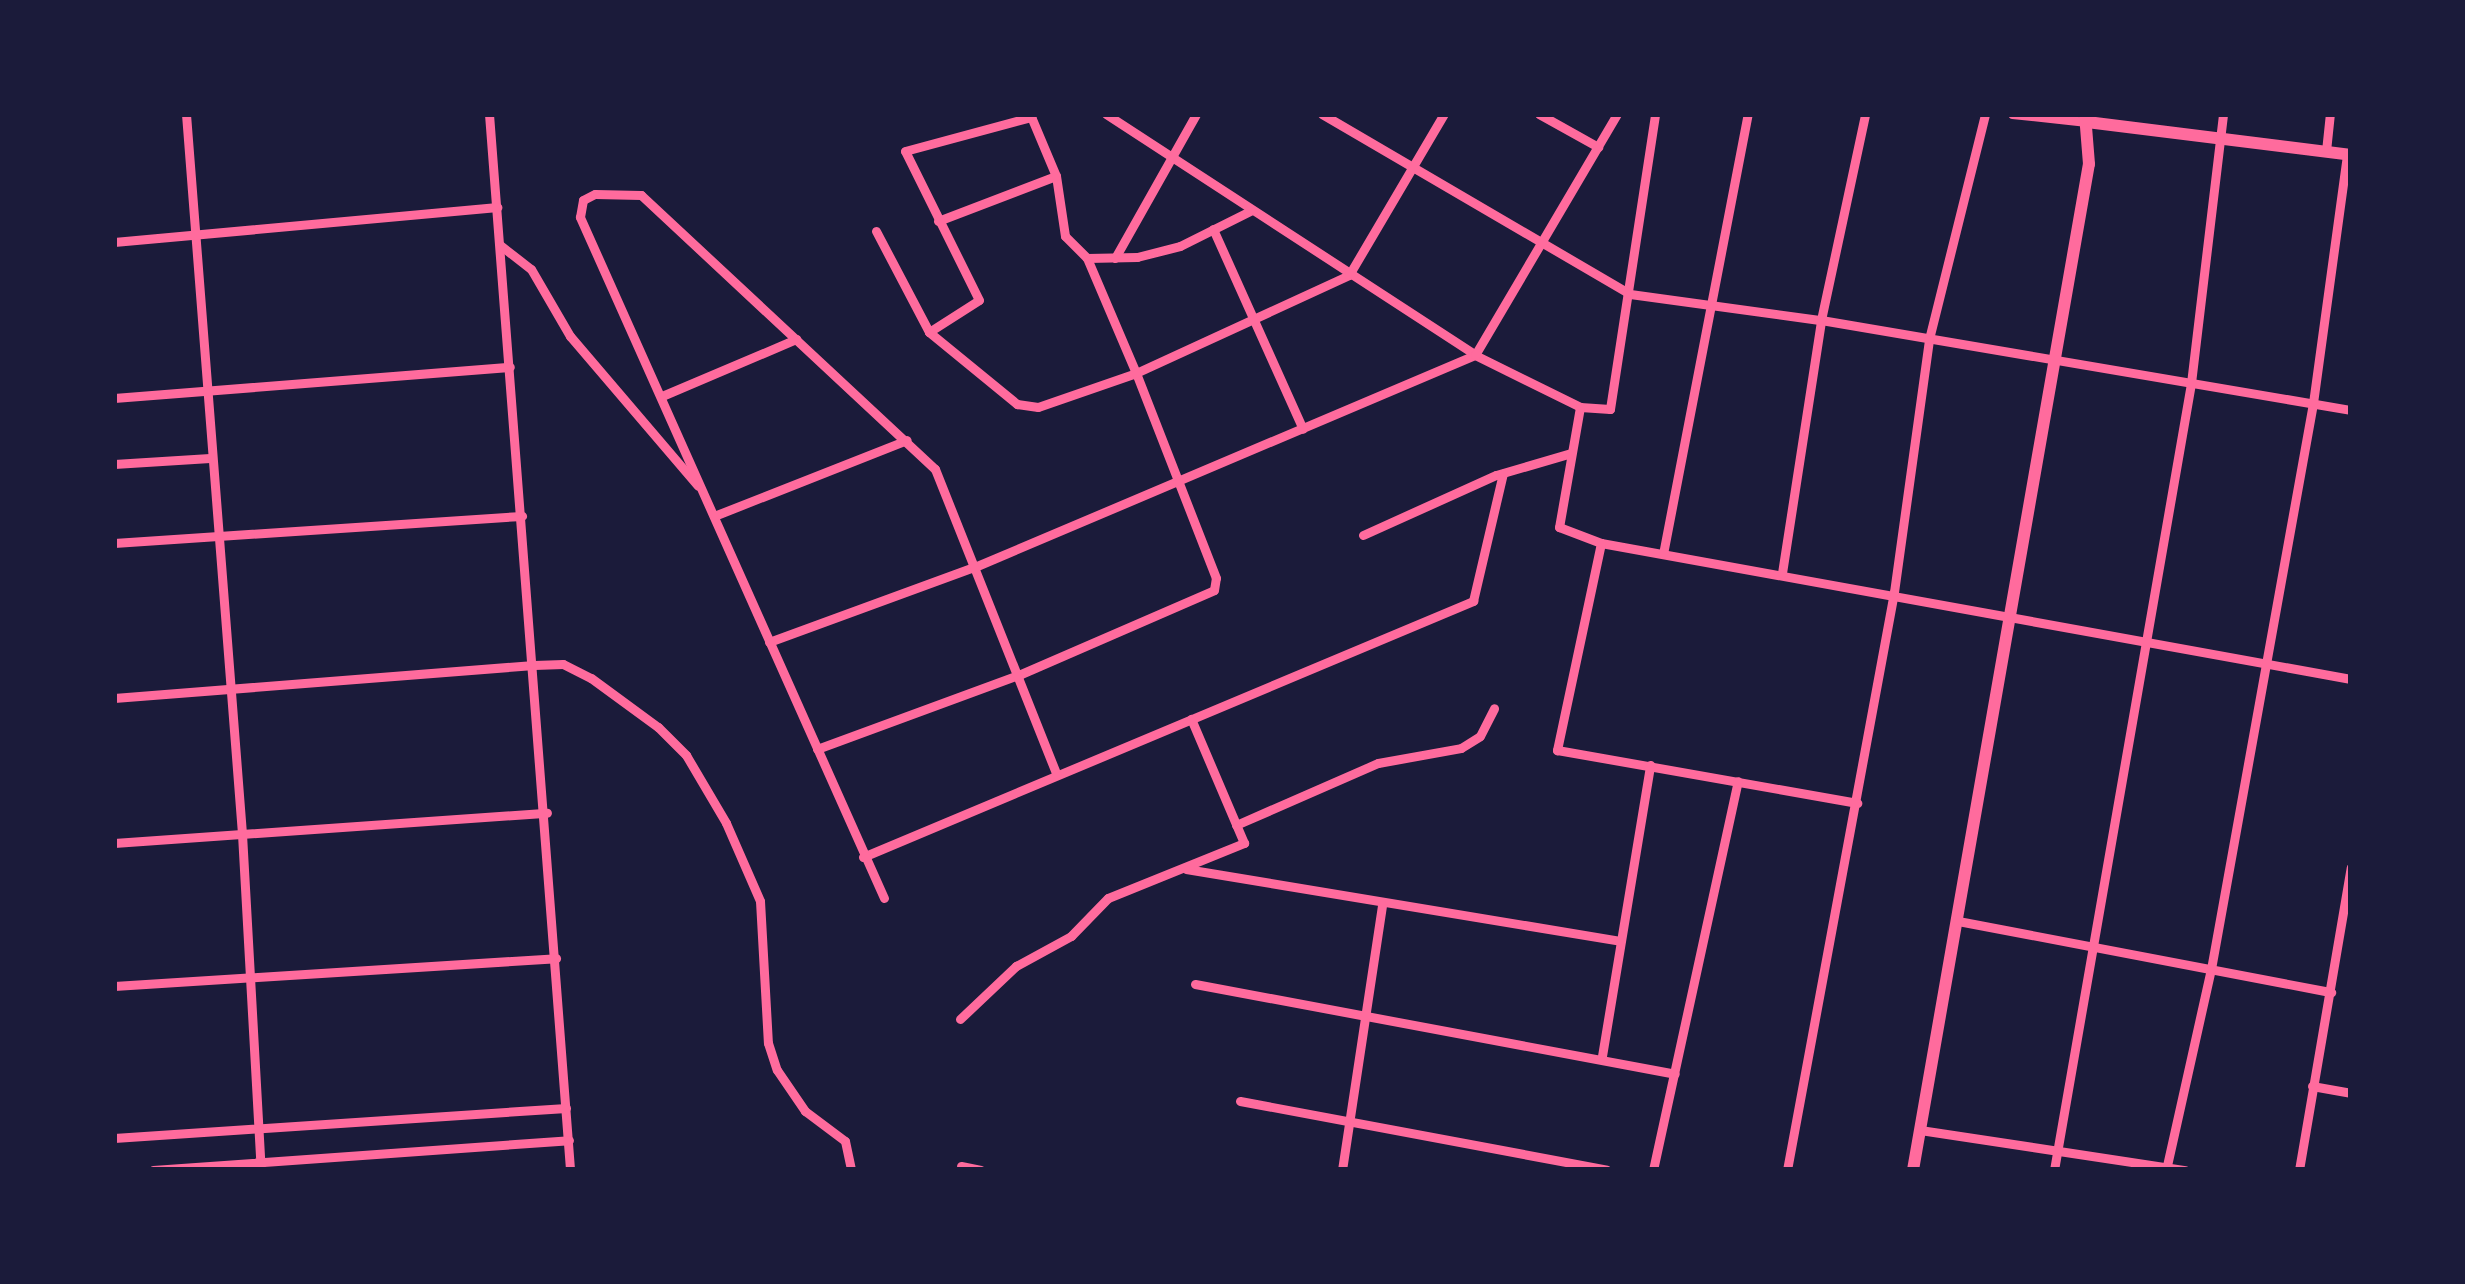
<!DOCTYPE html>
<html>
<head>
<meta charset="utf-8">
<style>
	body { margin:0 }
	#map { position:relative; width:2465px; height:1284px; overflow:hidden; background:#1b1b3a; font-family:"PT Sans",sans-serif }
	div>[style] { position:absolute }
	.minor>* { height:9px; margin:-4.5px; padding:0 4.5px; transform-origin:4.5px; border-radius:4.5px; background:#ff6b9d }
	.tertiary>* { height:12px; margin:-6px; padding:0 6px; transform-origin:6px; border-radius:6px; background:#ff6b9d }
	span { translate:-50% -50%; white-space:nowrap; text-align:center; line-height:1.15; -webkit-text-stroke:9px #1b1b3a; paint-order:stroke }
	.frame { position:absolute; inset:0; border:117px solid #1b1b3a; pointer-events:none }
</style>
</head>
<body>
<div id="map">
	<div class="minor">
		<div style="left:186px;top:114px;width:722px;rotate:85.55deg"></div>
		<div style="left:242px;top:834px;width:337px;rotate:86.8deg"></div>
		<div style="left:489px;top:114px;width:1059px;rotate:85.61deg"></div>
		<div style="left:1106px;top:114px;width:441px;rotate:33.1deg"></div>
		<div style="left:1475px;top:355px;width:117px;rotate:26.3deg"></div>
		<div style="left:1580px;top:407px;width:30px;rotate:4deg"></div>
		<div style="left:1610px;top:409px;width:298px;rotate:-81.3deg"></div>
		<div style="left:1322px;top:114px;width:357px;rotate:30.3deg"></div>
		<div style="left:1630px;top:294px;width:193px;rotate:7.8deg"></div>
		<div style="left:1821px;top:320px;width:538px;rotate:9.64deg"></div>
		<div style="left:1539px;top:114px;width:68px;rotate:29.2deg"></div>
		<div style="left:2012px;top:114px;width:75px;rotate:6.1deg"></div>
		<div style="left:2326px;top:151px;width:37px;rotate:-84deg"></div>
		<div style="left:938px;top:221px;width:126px;rotate:-20.9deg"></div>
		<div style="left:1213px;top:229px;width:219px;rotate:65.8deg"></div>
		<div style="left:876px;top:231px;width:114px;rotate:62.3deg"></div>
		<div style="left:929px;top:332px;width:114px;rotate:39.3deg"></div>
		<div style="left:1017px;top:404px;width:21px;rotate:8deg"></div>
		<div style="left:1038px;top:407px;width:104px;rotate:-19.1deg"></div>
		<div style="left:1136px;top:373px;width:234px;rotate:-24.7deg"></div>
		<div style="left:1349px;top:275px;width:187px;rotate:-59.5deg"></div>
		<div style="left:114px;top:242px;width:385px;rotate:-5.2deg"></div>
		<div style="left:500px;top:245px;width:39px;rotate:38deg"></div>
		<div style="left:531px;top:269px;width:78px;rotate:59.8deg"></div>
		<div style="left:570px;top:336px;width:197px;rotate:49.5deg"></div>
		<div style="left:1087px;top:258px;width:50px;rotate:-1.1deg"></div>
		<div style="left:1137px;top:257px;width:44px;rotate:-14.3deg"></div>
		<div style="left:1180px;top:246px;width:80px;rotate:-26.6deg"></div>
		<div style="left:1115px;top:258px;width:165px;rotate:-60.6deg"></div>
		<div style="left:929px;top:332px;width:59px;rotate:-32.6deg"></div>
		<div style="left:979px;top:300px;width:166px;rotate:-116.4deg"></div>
		<div style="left:905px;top:151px;width:131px;rotate:-15.1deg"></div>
		<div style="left:662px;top:396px;width:146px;rotate:-23deg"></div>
		<div style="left:114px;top:398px;width:397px;rotate:-4.5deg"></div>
		<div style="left:1580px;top:407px;width:122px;rotate:99.9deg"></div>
		<div style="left:1559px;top:527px;width:45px;rotate:20.9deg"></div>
		<div style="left:1601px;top:543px;width:762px;rotate:10.28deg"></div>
		<div style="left:114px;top:464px;width:96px;rotate:-3.6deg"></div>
		<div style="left:714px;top:516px;width:207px;rotate:-21.5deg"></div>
		<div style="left:1363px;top:535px;width:146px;rotate:-24.3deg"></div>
		<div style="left:1496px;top:475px;width:78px;rotate:-16.3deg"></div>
		<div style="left:114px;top:543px;width:409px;rotate:-3.8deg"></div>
		<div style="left:1601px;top:543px;width:212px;rotate:102deg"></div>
		<div style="left:1557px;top:750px;width:305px;rotate:10deg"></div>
		<div style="left:1663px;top:554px;width:448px;rotate:-79.1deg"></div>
		<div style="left:1782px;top:573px;width:256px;rotate:-81.2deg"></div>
		<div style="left:1821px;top:320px;width:211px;rotate:-77.9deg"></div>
		<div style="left:769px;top:642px;width:221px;rotate:-20.1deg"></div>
		<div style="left:977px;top:566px;width:541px;rotate:-22.96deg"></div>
		<div style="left:1475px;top:355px;width:280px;rotate:-59.5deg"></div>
		<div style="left:114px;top:698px;width:421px;rotate:-4.5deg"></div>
		<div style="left:534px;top:665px;width:29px;rotate:-2deg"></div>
		<div style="left:563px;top:664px;width:31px;rotate:27deg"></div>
		<div style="left:591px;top:678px;width:83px;rotate:36.2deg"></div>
		<div style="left:658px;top:727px;width:40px;rotate:45deg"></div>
		<div style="left:686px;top:755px;width:79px;rotate:59.5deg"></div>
		<div style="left:726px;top:823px;width:85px;rotate:66.4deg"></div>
		<div style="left:760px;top:901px;width:142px;rotate:86.8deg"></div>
		<div style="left:768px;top:1043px;width:28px;rotate:72deg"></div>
		<div style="left:777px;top:1070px;width:50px;rotate:55.7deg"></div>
		<div style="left:805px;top:1111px;width:50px;rotate:36.9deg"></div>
		<div style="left:845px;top:1141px;width:30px;rotate:78deg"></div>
		<div style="left:817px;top:749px;width:217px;rotate:-20.2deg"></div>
		<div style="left:1021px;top:674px;width:210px;rotate:-23.5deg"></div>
		<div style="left:1214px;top:590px;width:12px;rotate:-81deg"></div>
		<div style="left:1216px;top:578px;width:220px;rotate:-111.3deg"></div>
		<div style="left:1136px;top:373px;width:125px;rotate:-113.1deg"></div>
		<div style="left:1087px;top:258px;width:31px;rotate:-135deg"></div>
		<div style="left:1065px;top:236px;width:61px;rotate:-98.5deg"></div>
		<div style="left:1056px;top:176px;width:67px;rotate:-112.8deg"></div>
		<div style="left:1236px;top:825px;width:155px;rotate:-23.6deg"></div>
		<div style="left:1378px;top:763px;width:84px;rotate:-10.2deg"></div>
		<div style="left:1461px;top:748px;width:22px;rotate:-32deg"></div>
		<div style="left:1480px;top:736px;width:31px;rotate:-63deg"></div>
		<div style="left:114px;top:843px;width:434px;rotate:-4deg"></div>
		<div style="left:863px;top:857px;width:662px;rotate:-22.77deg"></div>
		<div style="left:1473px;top:601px;width:131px;rotate:-76.8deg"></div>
		<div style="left:1186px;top:869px;width:440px;rotate:9.4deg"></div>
		<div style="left:884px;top:898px;width:746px;rotate:-114.06deg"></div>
		<div style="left:580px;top:217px;width:17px;rotate:-80deg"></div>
		<div style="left:583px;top:200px;width:13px;rotate:-27deg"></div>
		<div style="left:595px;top:194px;width:46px;rotate:1.2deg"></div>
		<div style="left:641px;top:195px;width:402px;rotate:43deg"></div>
		<div style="left:935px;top:469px;width:329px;rotate:68.3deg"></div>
		<div style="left:1958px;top:921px;width:380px;rotate:10.8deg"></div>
		<div style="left:1195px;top:984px;width:488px;rotate:10.6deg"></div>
		<div style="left:114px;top:986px;width:443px;rotate:-3.6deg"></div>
		<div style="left:960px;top:1019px;width:77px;rotate:-43.4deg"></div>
		<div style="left:1016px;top:966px;width:63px;rotate:-28.6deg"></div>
		<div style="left:1071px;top:936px;width:53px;rotate:-45.8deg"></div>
		<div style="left:1108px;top:898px;width:147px;rotate:-22deg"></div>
		<div style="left:1244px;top:843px;width:135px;rotate:-113.1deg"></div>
		<div style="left:1602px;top:1056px;width:295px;rotate:-80.6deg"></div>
		<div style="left:2312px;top:1086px;width:40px;rotate:10deg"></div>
		<div style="left:1240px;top:1101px;width:373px;rotate:10.6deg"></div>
		<div style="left:1920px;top:1130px;width:268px;rotate:8.6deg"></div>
		<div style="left:114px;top:1138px;width:453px;rotate:-3.8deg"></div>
		<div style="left:961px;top:1166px;width:20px;rotate:11deg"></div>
		<div style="left:153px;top:1170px;width:417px;rotate:-4.1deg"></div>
		<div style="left:1342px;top:1170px;width:268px;rotate:-81.4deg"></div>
		<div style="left:1653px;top:1170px;width:398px;rotate:-77.7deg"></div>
		<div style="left:1787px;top:1170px;width:588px;rotate:-79.51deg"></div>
		<div style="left:1894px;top:592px;width:255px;rotate:-82.1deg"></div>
		<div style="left:1929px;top:339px;width:232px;rotate:-76deg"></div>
		<div style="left:2054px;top:1170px;width:799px;rotate:-80.12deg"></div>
		<div style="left:2191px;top:383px;width:271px;rotate:-83.2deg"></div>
		<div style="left:2166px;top:1170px;width:206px;rotate:-77.4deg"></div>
		<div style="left:2211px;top:969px;width:575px;rotate:-79.78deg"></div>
		<div style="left:2313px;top:403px;width:250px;rotate:-82.2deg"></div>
		<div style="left:2299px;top:1170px;width:307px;rotate:-80.3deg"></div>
	</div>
	<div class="tertiary">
		<div style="left:2087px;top:122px;width:266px;rotate:7.1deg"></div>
		<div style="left:1913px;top:1170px;width:1021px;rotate:-80.08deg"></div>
		<div style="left:2089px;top:164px;width:50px;rotate:-94.6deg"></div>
	</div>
	<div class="frame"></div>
</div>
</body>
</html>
